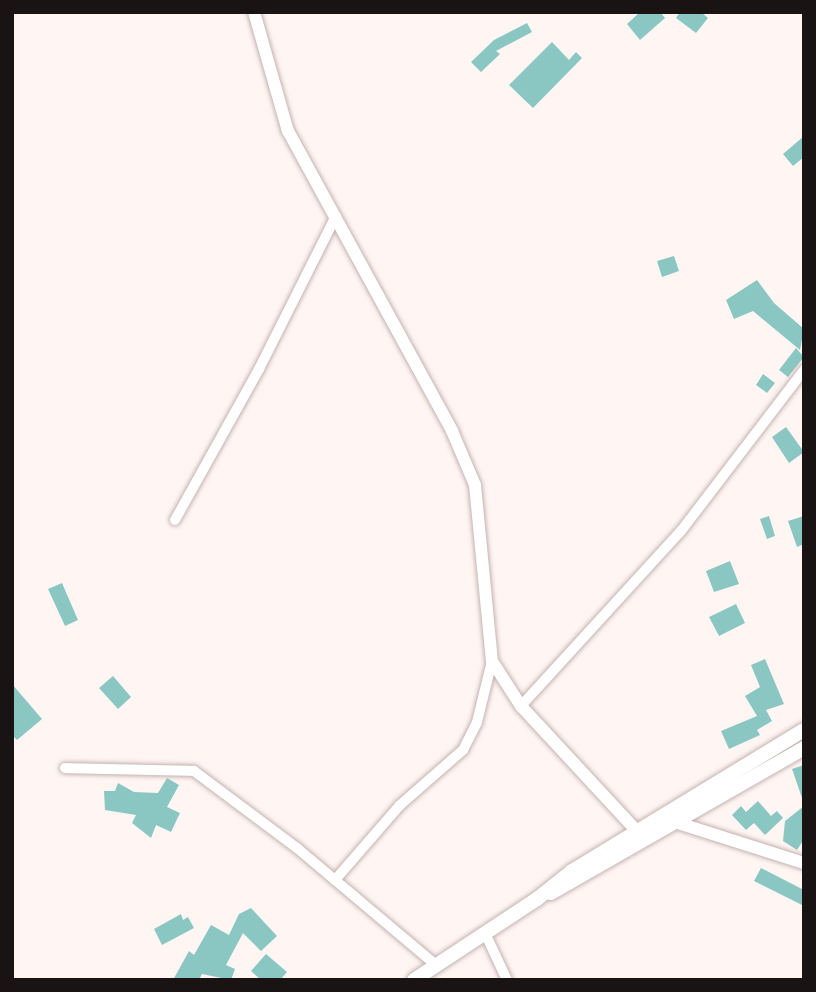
<!DOCTYPE html>
<html>
<head>
<meta charset="utf-8">
<style>
	body { margin:0 }
	#map { position:relative; width:816px; height:992px; overflow:hidden; background:#fff5f3; font-family:"PT Sans",sans-serif }
	div>[style] { position:absolute }
	.building>* { inset:0; background:#8ac7c2 }
	.roads { filter:drop-shadow(0 0 2px #c3b3b0) drop-shadow(0 0 2px #c3b3b0) }
	.minor>* { height:10px; margin:-5px; padding:0 5px; transform-origin:5px; border-radius:5px; background:#fff }
	.tertiary>* { height:12px; margin:-6px; padding:0 6px; transform-origin:6px; border-radius:6px; background:#fff }
	.secondary>* { height:14px; margin:-7px; padding:0 7px; transform-origin:7px; border-radius:7px; background:#fff }
	span { translate:-50% -50%; white-space:nowrap; text-align:center; line-height:1.15; -webkit-text-stroke:5px #fff5f3; paint-order:stroke }
	.frame { position:absolute; inset:0; border:14px solid #191413; pointer-events:none }
</style>
</head>
<body>
<div id="map">
	<div class="building">
		<div style="clip-path:polygon(640px 12px,660px 12px,665px 18px,640px 40px,627px 24px)"></div>
		<div style="clip-path:polygon(680px 12px,701px 12px,708px 18px,696px 33px,676px 18px)"></div>
		<div style="clip-path:polygon(527px 23px,532px 32px,496px 51px,500px 54px,481px 72px,471px 62px,494px 40px)"></div>
		<div style="clip-path:polygon(552px 42px,569px 60px,576px 52px,582px 58px,533px 108px,509px 85px)"></div>
		<div style="clip-path:polygon(804px 136px,804px 157px,793px 166px,783px 154px)"></div>
		<div style="clip-path:polygon(674px 256px,679px 271px,662px 277px,657px 261px)"></div>
		<div style="clip-path:polygon(757px 280px,774px 303px,804px 329px,800px 350px,753px 311px,734px 319px,726px 300px)"></div>
		<div style="clip-path:polygon(796px 348px,804px 357px,788px 377px,779px 370px)"></div>
		<div style="clip-path:polygon(763px 374px,775px 383px,767px 393px,756px 385px)"></div>
		<div style="clip-path:polygon(786px 427px,804px 452px,789px 463px,772px 437px)"></div>
		<div style="clip-path:polygon(769px 516px,775px 536px,767px 539px,760px 519px)"></div>
		<div style="clip-path:polygon(804px 516px,804px 544px,797px 547px,788px 521px)"></div>
		<div style="clip-path:polygon(730px 561px,739px 584px,714px 592px,706px 571px)"></div>
		<div style="clip-path:polygon(62px 583px,78px 620px,65px 626px,48px 589px)"></div>
		<div style="clip-path:polygon(736px 604px,745px 623px,719px 636px,709px 617px)"></div>
		<div style="clip-path:polygon(765px 659px,784px 704px,766px 710px,772px 721px,757px 730px,760px 735px,729px 749px,721px 731px,757px 716px,745px 696px,760px 687px,751px 665px)"></div>
		<div style="clip-path:polygon(113px 676px,131px 697px,118px 709px,99px 688px)"></div>
		<div style="clip-path:polygon(12px 684px,42px 719px,17px 740px,12px 735px)"></div>
		<div style="clip-path:polygon(804px 765px,804px 798px,802px 798px,792px 769px)"></div>
		<div style="clip-path:polygon(167px 778px,179px 785px,167px 807px,180px 813px,171px 832px,156px 825px,151px 838px,132px 823px,136px 815px,105px 810px,104px 791px,115px 791px,118px 783px,134px 792px,158px 793px)"></div>
		<div style="clip-path:polygon(758px 801px,771px 816px,777px 811px,783px 818px,765px 835px,754px 823px,746px 830px,732px 815px,741px 806px,746px 812px)"></div>
		<div style="clip-path:polygon(804px 806px,804px 839px,797px 850px,783px 841px,785px 821px)"></div>
		<div style="clip-path:polygon(761px 868px,804px 890px,804px 906px,754px 881px)"></div>
		<div style="clip-path:polygon(251px 908px,277px 936px,261px 951px,243px 933px,226px 965px,235px 969px,231px 980px,202px 974px,199px 980px,173px 980px,189px 951px,194px 955px,211px 925px,229px 935px,239px 914px)"></div>
		<div style="clip-path:polygon(181px 914px,183px 920px,188px 917px,194px 928px,162px 945px,154px 929px)"></div>
		<div style="clip-path:polygon(266px 954px,287px 972px,280px 980px,261px 980px,251px 971px)"></div>
	</div>
	<div class="roads">
		<div class="minor">
			<div style="left:175px;top:520px;width:173px;rotate:-60.9deg"></div>
			<div style="left:259px;top:369px;width:171px;rotate:-63.3deg"></div>
			<div style="left:521px;top:706px;width:237px;rotate:-47.6deg"></div>
			<div style="left:681px;top:531px;width:203px;rotate:-52.6deg"></div>
			<div style="left:65px;top:768px;width:129px;rotate:1.3deg"></div>
			<div style="left:194px;top:771px;width:129px;rotate:36.8deg"></div>
			<div style="left:297px;top:848px;width:183px;rotate:40.1deg"></div>
			<div style="left:335px;top:880px;width:98px;rotate:-49.1deg"></div>
			<div style="left:399px;top:806px;width:85px;rotate:-41.2deg"></div>
			<div style="left:463px;top:750px;width:31px;rotate:-63deg"></div>
			<div style="left:477px;top:722px;width:63px;rotate:-76.2deg"></div>
			<div style="left:485px;top:933px;width:52px;rotate:64.9deg"></div>
		</div>
		<div class="tertiary">
			<div style="left:254px;top:12px;width:124px;rotate:74.1deg"></div>
			<div style="left:288px;top:131px;width:342px;rotate:61.3deg"></div>
			<div style="left:452px;top:431px;width:59px;rotate:66.9deg"></div>
			<div style="left:475px;top:485px;width:177px;rotate:84.5deg"></div>
			<div style="left:492px;top:661px;width:54px;rotate:57.2deg"></div>
			<div style="left:521px;top:706px;width:169px;rotate:47.2deg"></div>
			<div style="left:678px;top:823px;width:132px;rotate:17.6deg"></div>
		</div>
		<div class="secondary">
			<div style="left:551px;top:893px;width:292px;rotate:-29.8deg"></div>
			<div style="left:414px;top:980px;width:147px;rotate:-33.4deg"></div>
			<div style="left:537px;top:899px;width:45px;rotate:-38.7deg"></div>
			<div style="left:572px;top:871px;width:271px;rotate:-31.3deg"></div>
		</div>
	</div>
	<div class="frame"></div>
</div>
</body>
</html>
